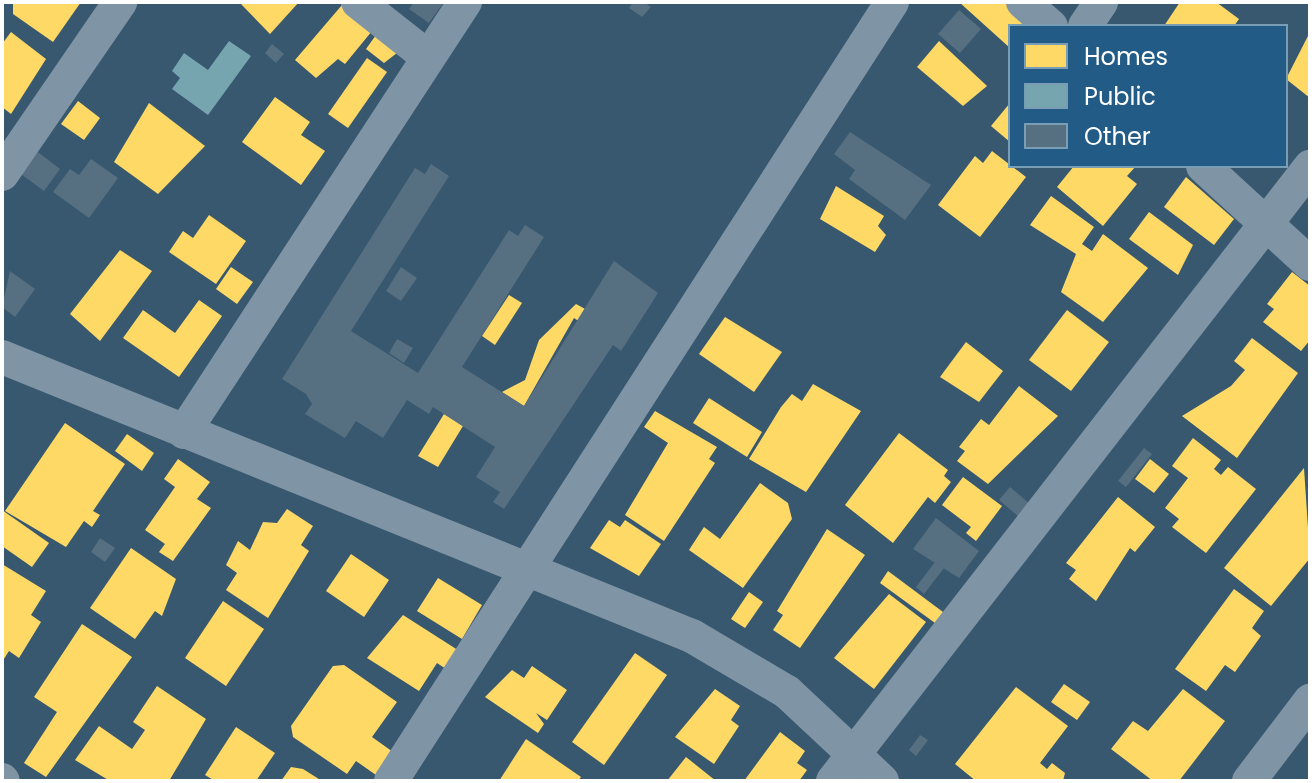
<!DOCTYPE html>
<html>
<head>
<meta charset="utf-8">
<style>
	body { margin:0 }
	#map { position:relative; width:1312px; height:783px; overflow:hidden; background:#38586f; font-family:Poppins,sans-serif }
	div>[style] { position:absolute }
	.homes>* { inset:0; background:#ffd966 }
	.public>* { inset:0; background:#76a5af }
	.building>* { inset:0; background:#566f81 }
	.street>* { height:34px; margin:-17px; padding:0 17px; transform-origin:17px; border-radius:17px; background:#7f94a5 }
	span { translate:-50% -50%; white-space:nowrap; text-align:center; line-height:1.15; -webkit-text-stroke:8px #225b85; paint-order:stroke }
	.frame { position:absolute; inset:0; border:4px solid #fff; pointer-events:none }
	.legend { position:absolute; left:1008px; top:24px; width:280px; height:144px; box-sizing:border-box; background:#225b85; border:2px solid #7a9db6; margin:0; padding:10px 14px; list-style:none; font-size:24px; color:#fff }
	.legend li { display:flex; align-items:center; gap:16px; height:40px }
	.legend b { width:40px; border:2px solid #7a9db6 }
</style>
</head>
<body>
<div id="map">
	<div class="homes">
		<div style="clip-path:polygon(13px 2px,81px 2px,53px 42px,13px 14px)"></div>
		<div style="clip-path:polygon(239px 2px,299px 2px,270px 34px)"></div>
		<div style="clip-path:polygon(959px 2px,1006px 2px,1024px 26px,1010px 26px,1010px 48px)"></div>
		<div style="clip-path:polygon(1180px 2px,1216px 2px,1239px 19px,1234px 26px,1164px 26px)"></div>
		<div style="clip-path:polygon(342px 5px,372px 31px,345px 64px,338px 59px,316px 78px,295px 60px)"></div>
		<div style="clip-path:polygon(381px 28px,406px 46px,384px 63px,366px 49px)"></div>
		<div style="clip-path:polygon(11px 32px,46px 59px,11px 114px,2px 107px,2px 44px)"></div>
		<div style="clip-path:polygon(1310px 32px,1310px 98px,1286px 79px)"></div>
		<div style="clip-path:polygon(939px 41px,987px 86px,963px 106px,917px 67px)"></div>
		<div style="clip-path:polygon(367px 58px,387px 72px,348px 128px,328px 114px)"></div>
		<div style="clip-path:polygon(275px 97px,310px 122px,301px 135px,325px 151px,301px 185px,242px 142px)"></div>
		<div style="clip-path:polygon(78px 101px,100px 118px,84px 140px,61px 124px)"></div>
		<div style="clip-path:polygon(149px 103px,205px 146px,158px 194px,114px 162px)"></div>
		<div style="clip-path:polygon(1010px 103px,1010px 142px,991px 126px)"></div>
		<div style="clip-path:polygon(992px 151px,1026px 177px,980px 237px,938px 205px,975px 156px,983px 163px)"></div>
		<div style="clip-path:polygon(1074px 166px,1136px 166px,1127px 176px,1137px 184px,1103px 226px,1057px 187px)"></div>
		<div style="clip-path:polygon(1186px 177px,1234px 219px,1214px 245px,1164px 207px)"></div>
		<div style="clip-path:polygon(836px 186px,884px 216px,878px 226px,886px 235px,875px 252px,820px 219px)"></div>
		<div style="clip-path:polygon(1051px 196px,1094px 227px,1082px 244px,1092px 251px,1103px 234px,1148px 268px,1103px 322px,1061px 292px,1076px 254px,1030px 225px)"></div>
		<div style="clip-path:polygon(1149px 212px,1193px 245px,1178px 275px,1129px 239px)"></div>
		<div style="clip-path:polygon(209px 215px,246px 241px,216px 284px,169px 252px,183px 231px,193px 238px)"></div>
		<div style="clip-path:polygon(120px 250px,152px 271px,100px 341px,70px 314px)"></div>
		<div style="clip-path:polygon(231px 267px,253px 282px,237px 304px,216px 289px)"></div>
		<div style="clip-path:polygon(1292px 272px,1310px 286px,1310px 340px,1301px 351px,1263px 322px,1274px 309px,1267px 304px)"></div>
		<div style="clip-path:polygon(509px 295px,522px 303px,495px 345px,482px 336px)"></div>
		<div style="clip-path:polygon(199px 300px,222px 316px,179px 377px,123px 338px,143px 310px,175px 333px)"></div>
		<div style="clip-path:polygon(576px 304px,587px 310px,580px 322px,574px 318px,524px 406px,502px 392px,525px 380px,539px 340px)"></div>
		<div style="clip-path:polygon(1067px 310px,1109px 342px,1071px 391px,1029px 360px)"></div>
		<div style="clip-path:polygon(725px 317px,782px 352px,754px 392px,699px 354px)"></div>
		<div style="clip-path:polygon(1252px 338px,1298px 373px,1237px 458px,1182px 416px,1231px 386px,1245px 370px,1234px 361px)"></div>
		<div style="clip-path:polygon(966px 342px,1003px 371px,979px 402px,940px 377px)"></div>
		<div style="clip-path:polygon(813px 384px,861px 411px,806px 492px,749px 459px,781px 407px,792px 394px,802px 401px)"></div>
		<div style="clip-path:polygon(1019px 386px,1058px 416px,988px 484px,957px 461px,965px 451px,959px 447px,981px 419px,989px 425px)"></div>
		<div style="clip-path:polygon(709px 398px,762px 432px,747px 457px,693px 423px)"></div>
		<div style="clip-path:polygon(655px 411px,717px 447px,709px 459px,715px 463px,664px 541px,625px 515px,668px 443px,644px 427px)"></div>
		<div style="clip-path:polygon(444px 414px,463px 426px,438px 467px,418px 456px)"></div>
		<div style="clip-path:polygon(65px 423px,125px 464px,93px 511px,100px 515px,92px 527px,84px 521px,66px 547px,5px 511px)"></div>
		<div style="clip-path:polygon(899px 433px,948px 470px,944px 476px,951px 482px,935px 503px,928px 497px,893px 543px,845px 505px)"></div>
		<div style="clip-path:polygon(127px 434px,154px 453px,142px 471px,115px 451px)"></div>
		<div style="clip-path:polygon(1193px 438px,1221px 460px,1214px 469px,1221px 475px,1228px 467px,1256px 489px,1206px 553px,1172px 527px,1179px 519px,1165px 508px,1188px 478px,1172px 466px)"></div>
		<div style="clip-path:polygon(178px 459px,210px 482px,197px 499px,211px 508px,173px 561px,159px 552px,165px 544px,145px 530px,175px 487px,164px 479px)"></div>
		<div style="clip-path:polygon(1150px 459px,1169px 474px,1154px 493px,1135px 479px)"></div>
		<div style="clip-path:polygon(1304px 468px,1310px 558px,1271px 606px,1224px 568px)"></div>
		<div style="clip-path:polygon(963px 477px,1002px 506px,976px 541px,966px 533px,971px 527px,942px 505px)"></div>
		<div style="clip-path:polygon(760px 483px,788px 503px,792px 519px,743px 588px,689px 550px,704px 527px,720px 539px)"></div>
		<div style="clip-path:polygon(1118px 497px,1155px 527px,1135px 552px,1130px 548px,1096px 601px,1069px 579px,1076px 570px,1066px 563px)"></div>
		<div style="clip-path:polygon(287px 509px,313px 526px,301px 545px,309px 551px,268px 618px,226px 590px,237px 573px,226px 565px,238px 541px,250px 550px,263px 522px,277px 523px)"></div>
		<div style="clip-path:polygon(2px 510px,49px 543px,32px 567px,2px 546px)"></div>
		<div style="clip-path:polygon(609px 520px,620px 527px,625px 520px,661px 544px,639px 576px,590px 548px)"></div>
		<div style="clip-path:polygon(827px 529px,865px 555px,800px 648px,773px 630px,783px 615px,777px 611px)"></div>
		<div style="clip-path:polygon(131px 548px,176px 579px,162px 616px,155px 611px,135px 639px,90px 608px)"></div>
		<div style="clip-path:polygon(351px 554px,389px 580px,364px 617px,326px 591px)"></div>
		<div style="clip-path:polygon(2px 564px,46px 591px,31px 615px,41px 622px,19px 658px,9px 651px,2px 662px)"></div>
		<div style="clip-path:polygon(888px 571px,943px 612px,935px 623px,880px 583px)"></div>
		<div style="clip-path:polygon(438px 578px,482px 605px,462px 639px,417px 611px)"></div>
		<div style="clip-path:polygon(1234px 589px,1264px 611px,1252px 628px,1261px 636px,1235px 672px,1225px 665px,1206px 691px,1175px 669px)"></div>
		<div style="clip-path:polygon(749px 592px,763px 602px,745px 628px,731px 619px)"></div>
		<div style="clip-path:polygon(889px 594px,926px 622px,874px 689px,834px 658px)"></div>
		<div style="clip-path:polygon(223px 601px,264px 629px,226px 686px,185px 658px)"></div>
		<div style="clip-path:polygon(403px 615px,464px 654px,452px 673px,437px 663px,419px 691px,367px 658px)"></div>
		<div style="clip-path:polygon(82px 624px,132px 657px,46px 777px,24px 763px,57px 712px,34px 697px)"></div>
		<div style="clip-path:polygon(635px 653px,667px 675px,604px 765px,572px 742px)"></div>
		<div style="clip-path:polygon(344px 665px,397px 702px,372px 737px,393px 752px,376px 775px,356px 761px,347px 774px,293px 737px,291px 726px,333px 666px)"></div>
		<div style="clip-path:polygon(532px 666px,567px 690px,547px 720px,536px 713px,544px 724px,538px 733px,485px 697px,512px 670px,524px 678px)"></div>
		<div style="clip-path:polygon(1064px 684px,1090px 702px,1077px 720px,1051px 702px)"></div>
		<div style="clip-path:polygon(157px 686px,206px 719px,169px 781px,110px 781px,75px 760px,99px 726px,132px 749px,145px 730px,133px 722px)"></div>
		<div style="clip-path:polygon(1016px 687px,1068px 726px,1040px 763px,1047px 769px,1052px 763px,1065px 773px,1063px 781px,976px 781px,955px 764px)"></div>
		<div style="clip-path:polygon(715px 689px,740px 706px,731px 720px,739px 726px,714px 764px,675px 737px)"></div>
		<div style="clip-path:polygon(1183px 689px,1225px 721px,1179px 781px,1153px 781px,1111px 749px,1133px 721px,1148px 731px)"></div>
		<div style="clip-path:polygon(236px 727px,275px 753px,256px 781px,215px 781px,205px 775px)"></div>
		<div style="clip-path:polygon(780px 732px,805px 751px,797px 763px,807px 770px,799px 781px,744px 781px)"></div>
		<div style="clip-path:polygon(526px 739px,581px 777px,578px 781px,499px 781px)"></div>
		<div style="clip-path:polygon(686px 757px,716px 781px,667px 781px)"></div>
		<div style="clip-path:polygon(291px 767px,303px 769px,322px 781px,281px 781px)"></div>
	</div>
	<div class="public">
		<div style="clip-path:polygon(229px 41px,251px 56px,208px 115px,172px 89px,180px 78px,172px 71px,184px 53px,208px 70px)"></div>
	</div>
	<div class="building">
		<div style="clip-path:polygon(414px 2px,444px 2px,429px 23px,409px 9px)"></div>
		<div style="clip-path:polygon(633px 2px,644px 2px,651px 7px,642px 17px,629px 8px)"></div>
		<div style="clip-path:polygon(959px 10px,981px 29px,960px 53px,938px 34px)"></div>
		<div style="clip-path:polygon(272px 44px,284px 54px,276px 63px,265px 53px)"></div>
		<div style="clip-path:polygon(850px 132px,931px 185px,905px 220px,849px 179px,855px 170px,834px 154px)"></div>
		<div style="clip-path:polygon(38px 152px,60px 169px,44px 191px,21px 174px)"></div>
		<div style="clip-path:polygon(91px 159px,118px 178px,89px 218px,53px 192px,70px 169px,79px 175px)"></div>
		<div style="clip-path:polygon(431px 164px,449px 176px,351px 331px,418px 373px,509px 230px,518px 236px,525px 225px,544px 237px,462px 367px,524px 406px,614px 261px,658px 293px,621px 351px,613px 345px,504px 509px,493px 502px,500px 492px,476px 477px,495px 447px,433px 407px,429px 414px,407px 400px,383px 438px,356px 421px,345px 438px,305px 414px,312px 404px,306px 394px,282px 379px,415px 168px,425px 174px)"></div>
		<div style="clip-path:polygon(401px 267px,417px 278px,401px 301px,386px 291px)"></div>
		<div style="clip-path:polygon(10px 271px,35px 289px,15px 317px,2px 307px)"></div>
		<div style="clip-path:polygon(397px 339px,413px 348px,404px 363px,389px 353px)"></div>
		<div style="clip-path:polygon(1144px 448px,1152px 454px,1126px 487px,1118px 481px)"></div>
		<div style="clip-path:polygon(1010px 487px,1030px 504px,1019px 517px,999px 500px)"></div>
		<div style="clip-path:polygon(936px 518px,979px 551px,959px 578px,913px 549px)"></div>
		<div style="clip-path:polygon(100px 538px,115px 548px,105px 562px,91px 552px)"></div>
		<div style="clip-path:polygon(935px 562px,944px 568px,924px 594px,916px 587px)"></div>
		<div style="clip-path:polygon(920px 735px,928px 740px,916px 756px,909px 750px)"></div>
	</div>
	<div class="street">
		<div style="left:358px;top:2px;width:85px;rotate:38.3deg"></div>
		<div style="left:1023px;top:2px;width:37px;rotate:41deg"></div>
		<div style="left:1085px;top:26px;width:29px;rotate:-56deg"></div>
		<div style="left:1203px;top:166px;width:145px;rotate:42.5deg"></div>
		<div style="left:2px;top:174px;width:209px;rotate:-55.5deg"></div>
		<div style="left:2px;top:357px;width:744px;rotate:22.02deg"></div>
		<div style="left:692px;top:636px;width:110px;rotate:30.5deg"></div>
		<div style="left:787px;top:692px;width:130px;rotate:43.1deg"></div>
		<div style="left:184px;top:432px;width:514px;rotate:-56.84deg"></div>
		<div style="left:2px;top:780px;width:1px;rotate:45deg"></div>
		<div style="left:391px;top:781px;width:926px;rotate:-57.25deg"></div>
		<div style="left:833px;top:781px;width:778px;rotate:-52.16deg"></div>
		<div style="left:1249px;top:781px;width:101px;rotate:-52.7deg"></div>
	</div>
	<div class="frame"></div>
	<ul class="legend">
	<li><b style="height:22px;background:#ffd966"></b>Homes</li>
	<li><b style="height:22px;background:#76a5af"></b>Public</li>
	<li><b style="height:22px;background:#566f81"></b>Other</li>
	</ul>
</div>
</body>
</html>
